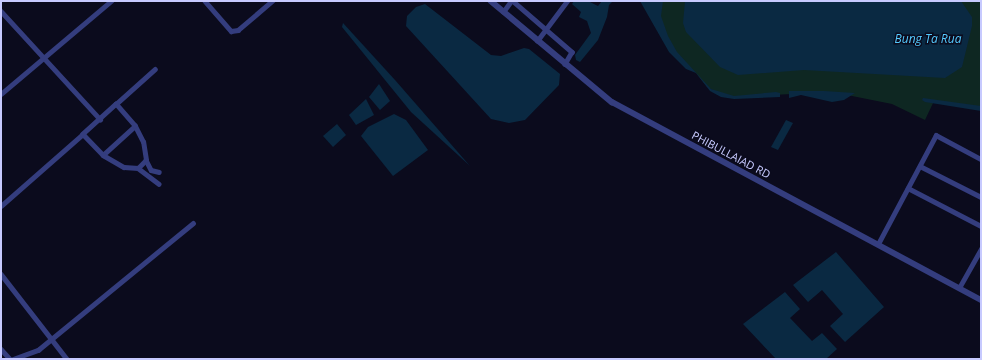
<!DOCTYPE html>
<html>
<head>
<meta charset="utf-8">
<style>
	body { margin:0 }
	#map { position:relative; width:982px; height:360px; overflow:hidden; background:#0b0b1d; font-family:"Open Sans",sans-serif }
	div>[style] { position:absolute }
	.green>* { inset:0; background:#0e2722 }
	.water>* { inset:0; background:#0a2942 }
	.minor>* { height:4.5px; margin:-2.25px; padding:0 2.25px; transform-origin:2.25px; border-radius:2.25px; background:#343d7e }
	.tertiary>* { height:5.5px; margin:-2.75px; padding:0 2.75px; transform-origin:2.75px; border-radius:2.75px; background:#343d7e }
	span { translate:-50% -50%; white-space:nowrap; text-align:center; line-height:1.15; -webkit-text-stroke:3px #0b0b1d; paint-order:stroke }
	.street-label { font-size:11px; color:#c7caff }
	.water-label { font-size:12px; color:#55cbff; font-style:italic }
	.frame { position:absolute; inset:0; border:2px solid #c7caff; pointer-events:none }
</style>
</head>
<body>
<div id="map">
	<div class="green">
		<div style="clip-path:polygon(661px 1px,981px 1px,981px 108px,934px 101px,925px 120px,892px 104px,847px 95px,792px 94px,727px 97px,707px 87px,696px 73px,673px 52px,658px 15px)"></div>
	</div>
	<div class="water">
		<div style="clip-path:polygon(574px 1px,588px 1px,598px 6px,602px 1px,613px 1px,609px 5px,607px 17px,598px 40px,580px 62px,576px 60px,575px 55px,591px 33px,587px 21px,579px 17px,581px 12px,572px 4px)"></div>
		<div style="clip-path:polygon(640px 1px,663px 1px,661px 16px,668px 36px,677px 52px,711px 89px,734px 96px,776px 92px,780px 93px,780px 97px,734px 99px,721px 97px,710px 91px,696px 73px,686px 69px,669px 52px)"></div>
		<div style="clip-path:polygon(685px 1px,961px 1px,972px 17px,972px 26px,962px 67px,945px 78px,804px 70px,738px 75px,720px 67px,686px 32px,683px 23px)"></div>
		<div style="clip-path:polygon(425px 4px,491px 55px,501px 56px,524px 48px,529px 49px,560px 74px,559px 85px,525px 120px,509px 123px,491px 119px,406px 26px,407px 16px,416px 7px)"></div>
		<div style="clip-path:polygon(343px 23px,395px 80px,470px 166px,411px 112px,342px 27px)"></div>
		<div style="clip-path:polygon(379px 84px,390px 101px,380px 110px,369px 97px)"></div>
		<div style="clip-path:polygon(789px 91px,824px 91px,855px 93px,844px 100px,832px 102px,801px 95px,789px 98px)"></div>
		<div style="clip-path:polygon(923px 98px,981px 106px,981px 111px,925px 102px,922px 100px)"></div>
		<div style="clip-path:polygon(366px 99px,374px 115px,356px 125px,349px 115px)"></div>
		<div style="clip-path:polygon(394px 114px,406px 120px,428px 150px,393px 176px,361px 136px,368px 127px)"></div>
		<div style="clip-path:polygon(786px 120px,793px 123px,778px 150px,771px 147px)"></div>
		<div style="clip-path:polygon(337px 124px,346px 135px,333px 147px,323px 136px)"></div>
		<div style="clip-path:polygon(836px 252px,884px 307px,845px 342px,830px 326px,843px 314px,822px 290px,808px 302px,793px 285px)"></div>
		<div style="clip-path:polygon(785px 292px,800px 309px,790px 318px,812px 341px,822px 333px,837px 349px,826px 359px,776px 359px,743px 324px)"></div>
	</div>
	<div class="minor">
		<div style="left:205px;top:1px;width:40px;rotate:49deg"></div>
		<div style="left:231px;top:31px;width:7px;rotate:-8deg"></div>
		<div style="left:238px;top:30px;width:45px;rotate:-40.5deg"></div>
		<div style="left:513px;top:1px;width:78px;rotate:40.8deg"></div>
		<div style="left:572px;top:52px;width:14px;rotate:120deg"></div>
		<div style="left:1px;top:11px;width:147px;rotate:47.5deg"></div>
		<div style="left:503px;top:12px;width:14px;rotate:-54deg"></div>
		<div style="left:537px;top:41px;width:50px;rotate:-53.1deg"></div>
		<div style="left:1px;top:94px;width:144px;rotate:-40.2deg"></div>
		<div style="left:116px;top:104px;width:52px;rotate:-41.9deg"></div>
		<div style="left:103px;top:155px;width:43px;rotate:-42.2deg"></div>
		<div style="left:146px;top:160px;width:11px;rotate:63deg"></div>
		<div style="left:151px;top:170px;width:8px;rotate:14deg"></div>
		<div style="left:920px;top:166px;width:68px;rotate:26.9deg"></div>
		<div style="left:138px;top:168px;width:26px;rotate:37deg"></div>
		<div style="left:908px;top:188px;width:82px;rotate:27.5deg"></div>
		<div style="left:1px;top:206px;width:109px;rotate:-41.3deg"></div>
		<div style="left:83px;top:134px;width:29px;rotate:46deg"></div>
		<div style="left:103px;top:155px;width:24px;rotate:30deg"></div>
		<div style="left:124px;top:167px;width:14px;rotate:4deg"></div>
		<div style="left:138px;top:168px;width:11px;rotate:-45deg"></div>
		<div style="left:146px;top:160px;width:18px;rotate:-99deg"></div>
		<div style="left:143px;top:142px;width:18px;rotate:-117deg"></div>
		<div style="left:135px;top:126px;width:29px;rotate:-131deg"></div>
		<div style="left:116px;top:104px;width:45px;rotate:137.7deg"></div>
		<div style="left:878px;top:244px;width:123px;rotate:-62deg"></div>
		<div style="left:936px;top:135px;width:51px;rotate:28.1deg"></div>
		<div style="left:1px;top:274px;width:108px;rotate:52.2deg"></div>
		<div style="left:959px;top:288px;width:45px;rotate:-60.6deg"></div>
		<div style="left:1px;top:349px;width:13px;rotate:48deg"></div>
		<div style="left:13px;top:359px;width:27px;rotate:-20deg"></div>
		<div style="left:38px;top:350px;width:200px;rotate:-39.3deg"></div>
	</div>
	<div class="tertiary">
		<div style="left:491px;top:1px;width:158px;rotate:39.9deg"></div>
		<div style="left:612px;top:102px;width:419px;rotate:28.2deg"></div>
	</div>
	<div class="street-label">
		<span style="left:731px;top:155px;rotate:28deg">PHIBULLAIAD RD</span>
	</div>
	<div class="water-label">
		<span style="left:928px;top:39px">Bung Ta Rua</span>
	</div>
	<div class="frame"></div>
</div>
</body>
</html>
